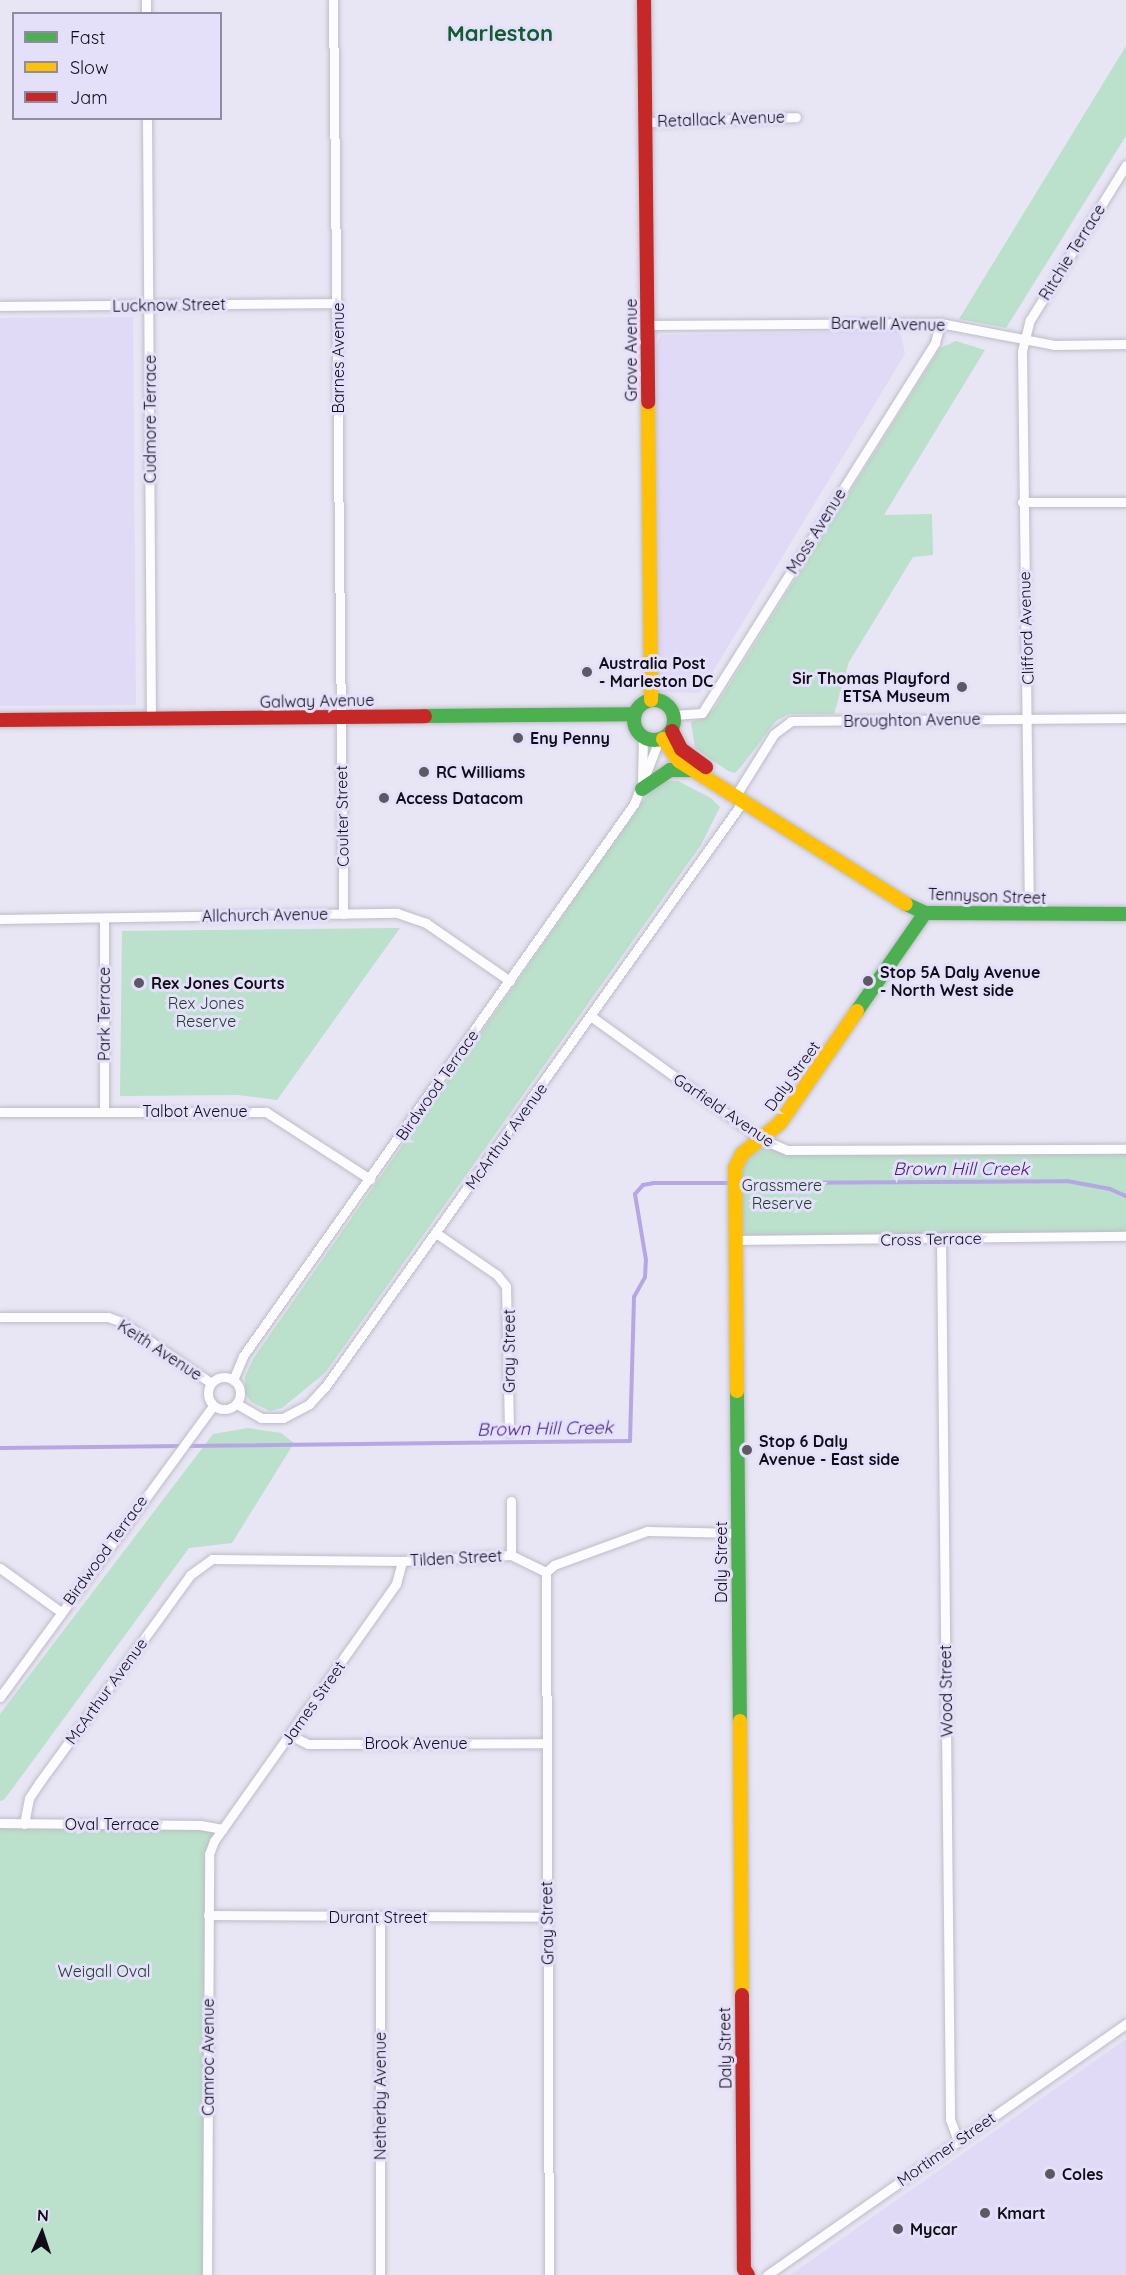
<!DOCTYPE html>
<html>
<head>
<meta charset="utf-8">
<style>
	body { margin:0 }
	#map { position:relative; width:1126px; height:2275px; overflow:hidden; background:#e8e6f4; font-family:Quicksand,sans-serif }
	div>[style] { position:absolute }
	.built>* { inset:0; background:#e0daf7 }
	.green>* { inset:0; background:#bbe0cb }
	.stream>* { height:4px; margin:-2px; padding:0 2px; transform-origin:2px; border-radius:2px; background:#b6a7e4 }
	.roads { filter:drop-shadow(0 0 2px #bebcc7) drop-shadow(0 0 2px #bebcc7) }
	.street>* { height:9px; margin:-4.5px; padding:0 4.5px; transform-origin:4.5px; border-radius:4.5px; background:#fcfbfd }
	.street>.ring { margin:-4.5px; padding:0; box-sizing:content-box; background:none; border:9px solid #fcfbfd; border-radius:50% }
	.fast>* { height:14px; margin:-7px; padding:0 7px; transform-origin:7px; border-radius:7px; background:#4caf50 }
	.fast>.ring { margin:-7px; padding:0; box-sizing:content-box; background:none; border:14px solid #4caf50; border-radius:50% }
	.slow>* { height:14px; margin:-7px; padding:0 7px; transform-origin:7px; border-radius:7px; background:#ffc107 }
	.jam>* { height:14px; margin:-7px; padding:0 7px; transform-origin:7px; border-radius:7px; background:#c62828 }
	.dots>* { width:16px; height:16px; translate:-50% -50%; box-sizing:border-box; border:3px solid #e5e0fa; border-radius:50% }
	span { translate:-50% -50%; white-space:nowrap; text-align:center; line-height:1.15; -webkit-text-stroke:6px #e5e0fa; paint-order:stroke }
	.street-label { font-size:16px; color:#100d18 }
	.poi-label { font-size:16px; color:#100d18; font-weight:700 }
	.left { translate:0 -50%; text-align:left }
	.right { translate:-100% -50%; text-align:right }
	.park-label { font-size:16px; color:#1a3e27 }
	.water-label { font-size:18px; color:#452280; font-style:italic }
	.district-label { font-size:22px; color:#105d32; font-weight:700 }
	.legend { position:absolute; left:12px; top:12px; width:210px; height:108px; box-sizing:border-box; background:#e5e0fa; border:2px solid #908ca0; margin:0; padding:8px 10px; list-style:none; font-size:18px; color:#100d18 }
	.legend li { display:flex; align-items:center; gap:12px; height:30px }
	.legend b { width:30px; border:2px solid #908ca0 }
	.north { position:absolute; left:12px; top:2203px; width:60px; height:60px; -webkit-text-stroke:4px #e5e0fa; paint-order:stroke; rotate:3deg; font-size:16px; font-weight:700; line-height:24px; text-align:center; color:#100d18 }
	.north::after { content:''; display:block; margin:auto; width:21px; height:27px; background:#100d18; clip-path:polygon(50% 0,100% 100%,50% 72%,0 100%) }
</style>
</head>
<body>
<div id="map">
	<div class="built">
		<div style="clip-path:polygon(133px 317px,136px 705px,0 706px,0 318px)"></div>
		<div style="clip-path:polygon(900px 331px,905px 354px,700px 693px,661px 692px,655px 347px,661px 335px)"></div>
		<div style="clip-path:polygon(1126px 2039px,1126px 2275px,790px 2275px)"></div>
	</div>
	<div class="green">
		<div style="clip-path:polygon(1126px 46px,1126px 136px,1006px 328px,959px 319px)"></div>
		<div style="clip-path:polygon(956px 341px,985px 350px,884px 515px,932px 514px,933px 555px,913px 557px,849px 662px,834px 714px,789px 714px,776px 721px,740px 768px,735px 773px,728px 771px,695px 748px,691px 722px,703px 718px,714px 709px,940px 348px)"></div>
		<div style="clip-path:polygon(657px 781px,678px 781px,711px 798px,720px 807px,701px 845px,325px 1373px,282px 1408px,270px 1411px,251px 1402px,245px 1393px,245px 1377px,253px 1359px)"></div>
		<div style="clip-path:polygon(400px 928px,277px 1100px,238px 1095px,120px 1096px,122px 931px)"></div>
		<div style="clip-path:polygon(761px 1139px,787px 1150px,1126px 1149px,1126px 1236px,736px 1240px,737px 1162px)"></div>
		<div style="clip-path:polygon(248px 1428px,281px 1433px,294px 1443px,232px 1543px,189px 1548px,4px 1800px,0 1801px,0 1714px,213px 1434px)"></div>
		<div style="clip-path:polygon(0 1823px,223px 1829px,209px 1854px,207px 2275px,0 2275px)"></div>
	</div>
	<div class="stream">
		<div style="left:739px;top:1183px;width:328px;rotate:-0.3deg"></div>
		<div style="left:1067px;top:1181px;width:44px;rotate:10.5deg"></div>
		<div style="left:1110px;top:1189px;width:17px;rotate:24deg"></div>
		<div style="left:0;top:1448px;width:630px;rotate:-0.64deg"></div>
		<div style="left:630px;top:1441px;width:144px;rotate:-88.4deg"></div>
		<div style="left:634px;top:1297px;width:23px;rotate:-61deg"></div>
		<div style="left:645px;top:1277px;width:17px;rotate:-87deg"></div>
		<div style="left:646px;top:1260px;width:67px;rotate:-99.5deg"></div>
		<div style="left:635px;top:1194px;width:12px;rotate:-48deg"></div>
		<div style="left:643px;top:1185px;width:11px;rotate:-10deg"></div>
		<div style="left:654px;top:1183px;width:78px"></div>
	</div>
	<div class="roads">
		<div class="street">
			<div style="left:146px;top:0;width:14px;rotate:90deg"></div>
			<div style="left:333px;top:0;width:914px;rotate:89.37deg"></div>
			<div style="left:147px;top:118px;width:602px;rotate:89.62deg"></div>
			<div style="left:646px;top:122px;width:150px;rotate:-1.9deg"></div>
			<div style="left:0;top:306px;width:338px;rotate:-0.5deg"></div>
			<div style="left:648px;top:325px;width:292px;rotate:-0.4deg"></div>
			<div style="left:940px;top:323px;width:116px;rotate:10.9deg"></div>
			<div style="left:1054px;top:345px;width:72px;rotate:-0.8deg"></div>
			<div style="left:1022px;top:502px;width:104px"></div>
			<div style="left:674px;top:715px;width:28px;rotate:-4deg"></div>
			<div style="left:702px;top:713px;width:437px;rotate:-57.8deg"></div>
			<div style="left:935px;top:343px;width:21px;rotate:-76deg"></div>
			<div style="left:642px;top:781px;width:43px;rotate:-88.7deg"></div>
			<div style="left:736px;top:795px;width:72px;rotate:-58.1deg"></div>
			<div style="left:774px;top:734px;width:21px;rotate:-37deg"></div>
			<div style="left:791px;top:721px;width:335px;rotate:-0.5deg"></div>
			<div style="left:1029px;top:915px;width:564px;rotate:-90.71deg"></div>
			<div style="left:1022px;top:351px;width:32px;rotate:-76deg"></div>
			<div style="left:1030px;top:320px;width:182px;rotate:-58.2deg"></div>
			<div style="left:0;top:919px;width:397px;rotate:-0.9deg"></div>
			<div style="left:397px;top:913px;width:31px;rotate:19deg"></div>
			<div style="left:426px;top:923px;width:102px;rotate:34.6deg"></div>
			<div style="left:592px;top:1017px;width:208px;rotate:35.8deg"></div>
			<div style="left:761px;top:1139px;width:28px;rotate:23deg"></div>
			<div style="left:787px;top:1150px;width:339px;rotate:-0.2deg"></div>
			<div style="left:104px;top:1111px;width:193px;rotate:-90deg"></div>
			<div style="left:0;top:1112px;width:266px"></div>
			<div style="left:266px;top:1112px;width:124px;rotate:32.8deg"></div>
			<div style="left:436px;top:1233px;width:74px;rotate:34.5deg"></div>
			<div style="left:497px;top:1275px;width:14px;rotate:51deg"></div>
			<div style="left:506px;top:1286px;width:146px;rotate:88.8deg"></div>
			<div style="left:941px;top:1239px;width:880px;rotate:89.41deg"></div>
			<div style="left:950px;top:2119px;width:23px;rotate:70deg"></div>
			<div style="left:736px;top:1240px;width:390px;rotate:-0.6deg"></div>
			<div style="left:0;top:1317px;width:108px"></div>
			<div style="left:108px;top:1317px;width:15px;rotate:20deg"></div>
			<div style="left:122px;top:1322px;width:108px;rotate:34.4deg"></div>
			<div class="ring" style="left:208px;top:1377px;width:23px;height:23px"></div>
			<div style="left:233px;top:1380px;width:26px;rotate:-67deg"></div>
			<div style="left:243px;top:1356px;width:676px;rotate:-54.69deg"></div>
			<div style="left:634px;top:804px;width:69px;rotate:-68.7deg"></div>
			<div style="left:237px;top:1404px;width:28px;rotate:30deg"></div>
			<div style="left:261px;top:1418px;width:22px"></div>
			<div style="left:283px;top:1418px;width:30px;rotate:-28deg"></div>
			<div style="left:309px;top:1404px;width:23px;rotate:-47deg"></div>
			<div style="left:325px;top:1387px;width:721px;rotate:-54.48deg"></div>
			<div style="left:511px;top:1501px;width:54px;rotate:90deg"></div>
			<div style="left:0;top:1568px;width:75px;rotate:35.8deg"></div>
			<div style="left:546px;top:1572px;width:703px;rotate:89.76deg"></div>
			<div style="left:0;top:1697px;width:361px;rotate:-53.8deg"></div>
			<div style="left:290px;top:1735px;width:20px;rotate:27deg"></div>
			<div style="left:308px;top:1744px;width:237px;rotate:-0.2deg"></div>
			<div style="left:0;top:1823px;width:200px;rotate:0.6deg"></div>
			<div style="left:200px;top:1825px;width:23px;rotate:10deg"></div>
			<div style="left:24px;top:1824px;width:26px;rotate:-79deg"></div>
			<div style="left:29px;top:1798px;width:18px;rotate:-56deg"></div>
			<div style="left:39px;top:1783px;width:257px;rotate:-54deg"></div>
			<div style="left:190px;top:1575px;width:27px;rotate:-36deg"></div>
			<div style="left:212px;top:1559px;width:190px;rotate:0.6deg"></div>
			<div style="left:402px;top:1561px;width:109px;rotate:-3.2deg"></div>
			<div style="left:511px;top:1555px;width:39px;rotate:26deg"></div>
			<div style="left:546px;top:1572px;width:11px;rotate:-41deg"></div>
			<div style="left:554px;top:1565px;width:99px;rotate:-20.1deg"></div>
			<div style="left:647px;top:1531px;width:90px;rotate:1.3deg"></div>
			<div style="left:208px;top:1915px;width:339px;rotate:0.3deg"></div>
			<div style="left:380px;top:1918px;width:357px;rotate:90deg"></div>
			<div style="left:207px;top:2275px;width:421px;rotate:-89.7deg"></div>
			<div style="left:209px;top:1854px;width:14px;rotate:-69deg"></div>
			<div style="left:214px;top:1841px;width:315px;rotate:-54.7deg"></div>
			<div style="left:396px;top:1584px;width:24px;rotate:-75deg"></div>
			<div style="left:767px;top:2275px;width:438px;rotate:-35deg"></div>
		</div>
		<div class="fast">
			<div class="ring" style="left:634px;top:700px;width:26px;height:26px"></div>
			<div style="left:425px;top:716px;width:209px;rotate:-0.5deg"></div>
			<div style="left:642px;top:789px;width:34px;rotate:-34deg"></div>
			<div style="left:670px;top:770px;width:22px"></div>
			<div style="left:906px;top:904px;width:21px;rotate:25deg"></div>
			<div style="left:925px;top:913px;width:201px;rotate:0.3deg"></div>
			<div style="left:857px;top:1011px;width:119px;rotate:-55.2deg"></div>
			<div style="left:737px;top:1391px;width:330px;rotate:89.5deg"></div>
		</div>
		<div class="slow">
			<div style="left:648px;top:402px;width:298px;rotate:89.4deg"></div>
			<div style="left:663px;top:739px;width:27px;rotate:54deg"></div>
			<div style="left:679px;top:761px;width:268px;rotate:32.2deg"></div>
			<div style="left:737px;top:1391px;width:223px;rotate:-90.5deg"></div>
			<div style="left:735px;top:1168px;width:16px;rotate:-63deg"></div>
			<div style="left:742px;top:1154px;width:49px;rotate:-39.2deg"></div>
			<div style="left:780px;top:1123px;width:136px;rotate:-55.5deg"></div>
			<div style="left:740px;top:1721px;width:274px;rotate:89.6deg"></div>
		</div>
		<div class="jam">
			<div style="left:644px;top:0;width:402px;rotate:89.4deg"></div>
			<div style="left:0;top:720px;width:425px;rotate:-0.5deg"></div>
			<div style="left:672px;top:731px;width:20px;rotate:63deg"></div>
			<div style="left:681px;top:749px;width:31px;rotate:36deg"></div>
			<div style="left:742px;top:1995px;width:274px;rotate:89.6deg"></div>
			<div style="left:744px;top:2269px;width:7px;rotate:56deg"></div>
		</div>
	</div>
	<div class="dots">
		<div style="left:587px;top:672px;background:#5c5965"></div>
		<div style="left:962px;top:687px;background:#5c5965"></div>
		<div style="left:518px;top:738px;background:#5c5965"></div>
		<div style="left:424px;top:772px;background:#5c5965"></div>
		<div style="left:384px;top:798px;background:#5c5965"></div>
		<div style="left:868px;top:981px;background:#5c5965"></div>
		<div style="left:139px;top:983px;background:#5c5965"></div>
		<div style="left:747px;top:1450px;background:#5c5965"></div>
		<div style="left:1050px;top:2174px;background:#5c5965"></div>
		<div style="left:985px;top:2213px;background:#5c5965"></div>
		<div style="left:898px;top:2229px;background:#5c5965"></div>
	</div>
	<div class="street-label">
		<span style="left:721px;top:119px;rotate:-2deg">Retallack Avenue</span>
		<span style="left:1072px;top:252px;rotate:-58deg">Ritchie Terrace</span>
		<span style="left:169px;top:305px;rotate:-1deg">Lucknow Street</span>
		<span style="left:888px;top:324px;rotate:1deg">Barwell Avenue</span>
		<span style="left:631px;top:350px;rotate:-90deg">Grove Avenue</span>
		<span style="left:338px;top:358px;rotate:-90deg">Barnes Avenue</span>
		<span style="left:150px;top:419px;rotate:-90deg">Cudmore Terrace</span>
		<span style="left:816px;top:531px;rotate:-58deg">Moss Avenue</span>
		<span style="left:1026px;top:628px;rotate:-92deg">Clifford Avenue</span>
		<span style="left:317px;top:701px;rotate:-1deg">Galway Avenue</span>
		<span style="left:912px;top:720px;rotate:-1deg">Broughton Avenue</span>
		<span style="left:342px;top:816px;rotate:-91deg">Coulter Street</span>
		<span style="left:987px;top:896px;rotate:2deg">Tennyson Street</span>
		<span style="left:265px;top:915px;rotate:-1deg">Allchurch Avenue</span>
		<span style="left:104px;top:1014px;rotate:-90deg">Park Terrace</span>
		<span style="left:792px;top:1076px;rotate:-54deg">Daly Street</span>
		<span style="left:437px;top:1085px;rotate:-55deg">Birdwood Terrace</span>
		<span style="left:724px;top:1110px;rotate:34deg">Garfield Avenue</span>
		<span style="left:195px;top:1111px">Talbot Avenue</span>
		<span style="left:506px;top:1136px;rotate:-54deg">McArthur Avenue</span>
		<span style="left:931px;top:1239px;rotate:-1deg">Cross Terrace</span>
		<span style="left:160px;top:1350px;rotate:33deg">Keith Avenue</span>
		<span style="left:509px;top:1351px;rotate:-90deg">Gray Street</span>
		<span style="left:105px;top:1550px;rotate:-54deg">Birdwood Terrace</span>
		<span style="left:456px;top:1558px;rotate:-3deg">Tilden Street</span>
		<span style="left:721px;top:1562px;rotate:-90deg">Daly Street</span>
		<span style="left:106px;top:1691px;rotate:-54deg">McArthur Avenue</span>
		<span style="left:946px;top:1691px;rotate:-91deg">Wood Street</span>
		<span style="left:313px;top:1703px;rotate:-55deg">James Street</span>
		<span style="left:416px;top:1743px">Brook Avenue</span>
		<span style="left:112px;top:1824px">Oval Terrace</span>
		<span style="left:378px;top:1917px">Durant Street</span>
		<span style="left:547px;top:1923px;rotate:-91deg">Gray Street</span>
		<span style="left:725px;top:2048px;rotate:-91deg">Daly Street</span>
		<span style="left:208px;top:2057px;rotate:-90deg">Camroc Avenue</span>
		<span style="left:380px;top:2096px;rotate:-90deg">Netherby Avenue</span>
		<span style="left:946px;top:2149px;rotate:-35deg">Mortimer Street</span>
	</div>
	<div class="poi-label">
		<span class="left" style="left:599px;top:672px">Australia Post<br>- Marleston DC</span>
		<span class="right" style="left:950px;top:687px">Sir Thomas Playford<br>ETSA Museum</span>
		<span class="left" style="left:530px;top:738px">Eny Penny</span>
		<span class="left" style="left:436px;top:772px">RC Williams</span>
		<span class="left" style="left:396px;top:798px">Access Datacom</span>
		<span class="left" style="left:880px;top:981px">Stop 5A Daly Avenue<br>- North West side</span>
		<span class="left" style="left:151px;top:983px">Rex Jones Courts</span>
		<span class="left" style="left:759px;top:1450px">Stop 6 Daly<br>Avenue - East side</span>
		<span class="left" style="left:1062px;top:2174px">Coles</span>
		<span class="left" style="left:997px;top:2213px">Kmart</span>
		<span class="left" style="left:910px;top:2229px">Mycar</span>
	</div>
	<div class="park-label">
		<span style="left:206px;top:1012px">Rex Jones<br>Reserve</span>
		<span style="left:782px;top:1194px">Grassmere<br>Reserve</span>
		<span style="left:104px;top:1971px">Weigall Oval</span>
	</div>
	<div class="water-label">
		<span style="left:961px;top:1169px">Brown Hill Creek</span>
		<span style="left:545px;top:1429px;rotate:-1deg">Brown Hill Creek</span>
	</div>
	<div class="district-label">
		<span style="left:500px;top:34px">Marleston</span>
	</div>
	<ul class="legend">
	<li><b style="height:8px;background:#4caf50"></b>Fast</li>
	<li><b style="height:8px;background:#ffc107"></b>Slow</li>
	<li><b style="height:8px;background:#c62828"></b>Jam</li>
	</ul>
	<div class="north">N</div>
</div>
</body>
</html>
